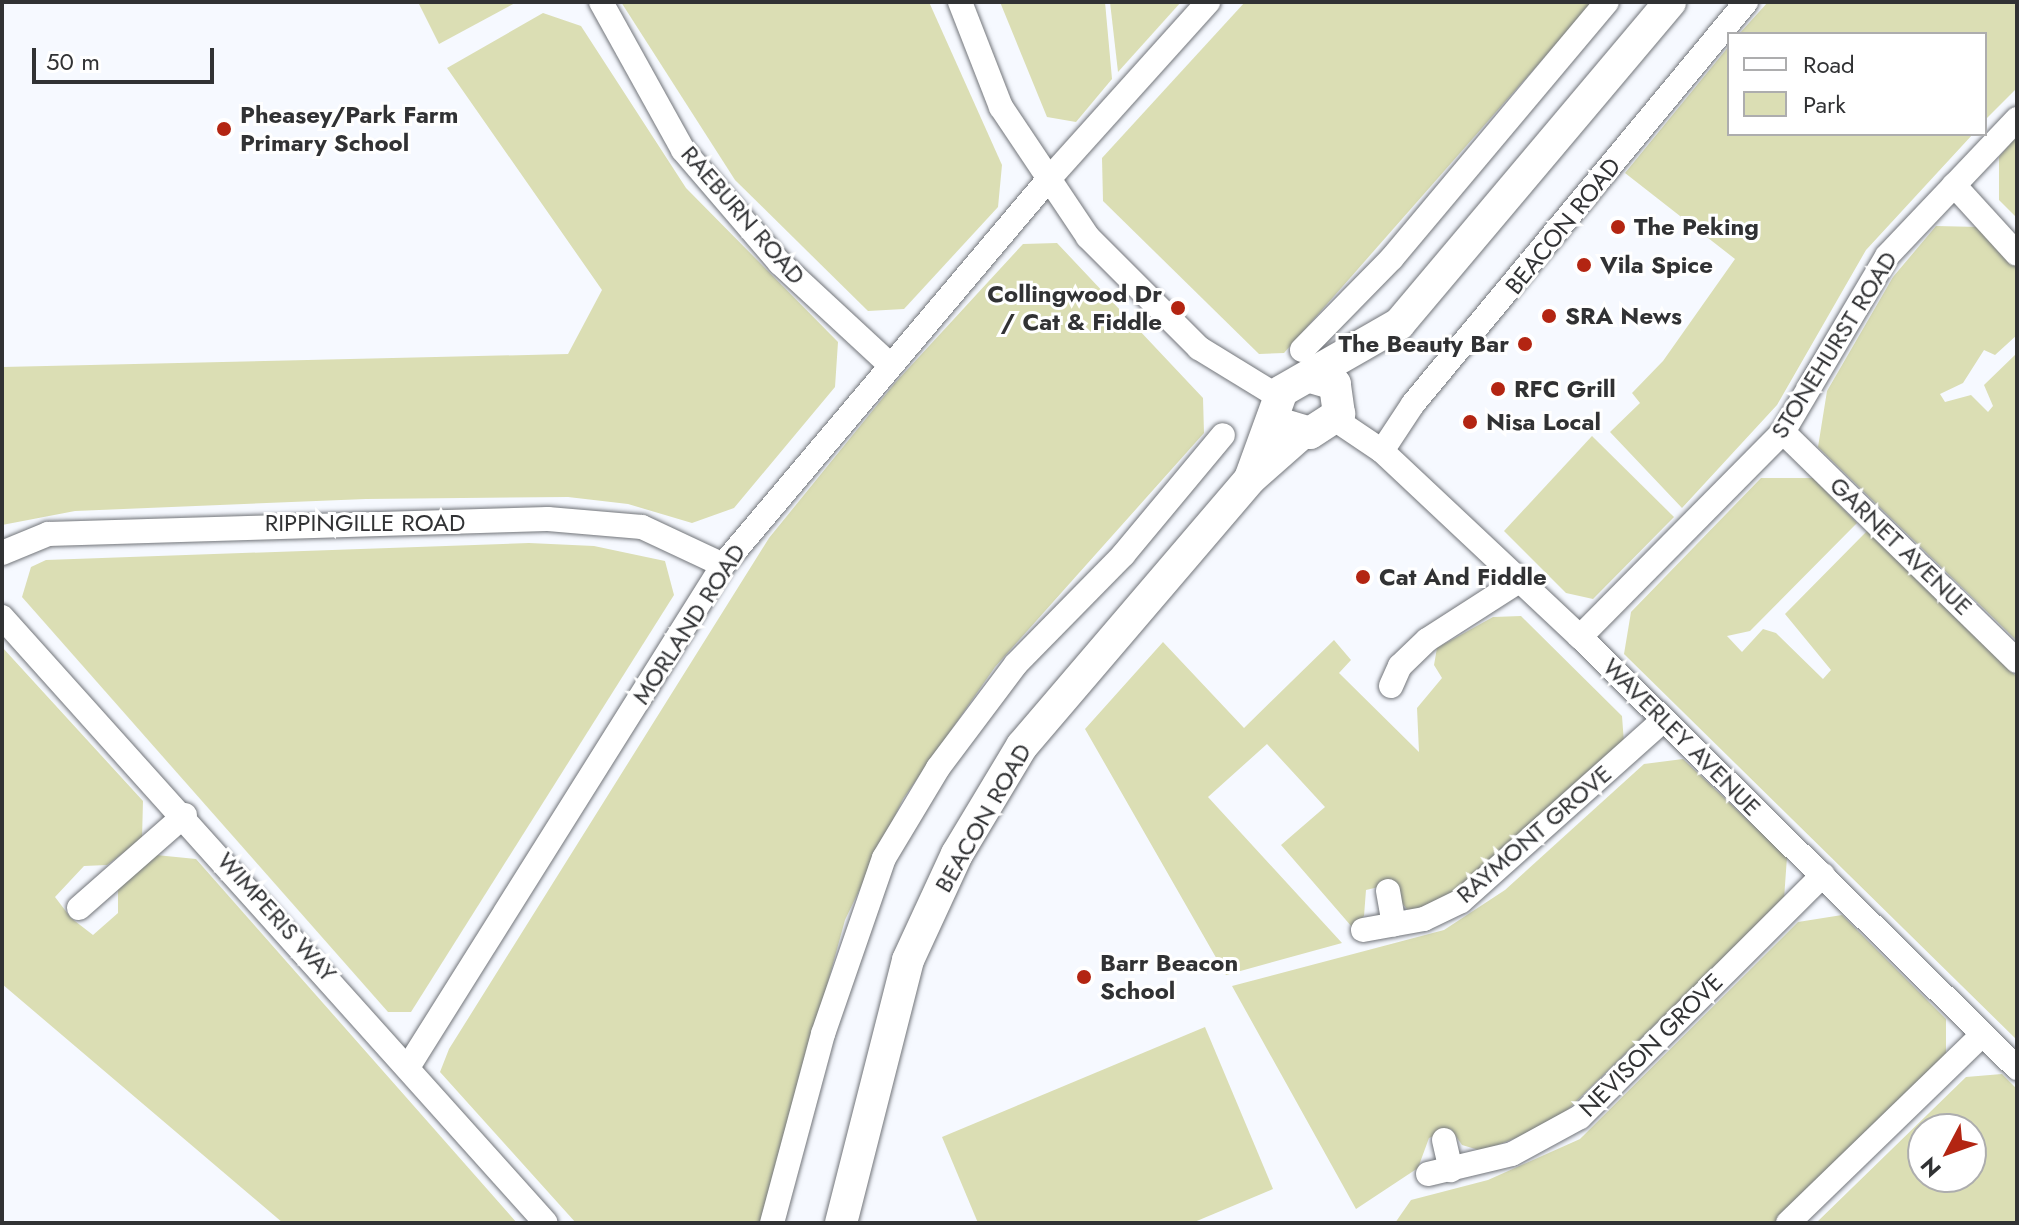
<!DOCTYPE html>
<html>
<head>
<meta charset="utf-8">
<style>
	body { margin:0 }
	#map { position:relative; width:2019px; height:1225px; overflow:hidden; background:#f6f9ff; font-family:Jost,sans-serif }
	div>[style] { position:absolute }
	.green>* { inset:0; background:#dbdeb4 }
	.roads { filter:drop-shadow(0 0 2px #72757a) drop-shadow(0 0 2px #72757a) }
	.street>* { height:24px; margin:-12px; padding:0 12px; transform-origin:12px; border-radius:12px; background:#fff }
	.secondary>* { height:32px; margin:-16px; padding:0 16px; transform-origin:16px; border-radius:16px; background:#fff }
	.dots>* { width:22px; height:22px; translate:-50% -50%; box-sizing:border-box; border:4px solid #fff; border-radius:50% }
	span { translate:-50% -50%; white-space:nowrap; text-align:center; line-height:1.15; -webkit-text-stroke:6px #fff; paint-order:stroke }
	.poi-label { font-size:24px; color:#313234; font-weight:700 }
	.left { translate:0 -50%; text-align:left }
	.right { translate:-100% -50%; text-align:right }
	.street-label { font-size:24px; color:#313234 }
	.frame { position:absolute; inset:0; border:4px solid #313234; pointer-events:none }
	.legend { position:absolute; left:1727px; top:32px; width:260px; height:104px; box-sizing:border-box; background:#fff; border:2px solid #adadae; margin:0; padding:10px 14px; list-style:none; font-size:24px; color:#313234 }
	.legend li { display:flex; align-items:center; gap:16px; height:40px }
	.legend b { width:40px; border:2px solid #adadae }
	.north { position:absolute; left:1907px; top:1113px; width:80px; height:80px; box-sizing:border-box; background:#fff; border:2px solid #adadae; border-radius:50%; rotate:229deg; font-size:22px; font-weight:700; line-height:32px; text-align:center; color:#313234 }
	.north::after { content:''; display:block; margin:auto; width:28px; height:36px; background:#b32512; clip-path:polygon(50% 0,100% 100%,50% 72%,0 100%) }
	.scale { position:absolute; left:32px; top:48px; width:182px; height:36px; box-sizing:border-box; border:4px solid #313234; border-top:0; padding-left:10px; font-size:24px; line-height:28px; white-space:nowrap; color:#313234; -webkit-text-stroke:6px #fff; paint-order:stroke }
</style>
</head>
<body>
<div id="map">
	<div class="green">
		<div style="clip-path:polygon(418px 2px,517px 2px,439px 44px)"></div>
		<div style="clip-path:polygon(621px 2px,929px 2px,1002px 165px,998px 207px,904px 309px,868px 311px,735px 180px)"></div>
		<div style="clip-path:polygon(1000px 2px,1105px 2px,1112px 79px,1076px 122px,1047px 117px)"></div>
		<div style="clip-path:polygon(1110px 2px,1181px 2px,1118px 72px)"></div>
		<div style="clip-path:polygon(1245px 2px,1593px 2px,1284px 353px,1259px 354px,1103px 201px,1102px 158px)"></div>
		<div style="clip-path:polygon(1768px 2px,2017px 2px,2017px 88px,1985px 120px,1985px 34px,1739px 34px)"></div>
		<div style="clip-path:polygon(543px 13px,581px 26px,686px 188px,838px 342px,835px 387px,734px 508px,692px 523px,628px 504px,568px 497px,366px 499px,75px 511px,2px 525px,2px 367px,568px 354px,602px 290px,447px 68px)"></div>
		<div style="clip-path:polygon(1729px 46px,1729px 134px,1973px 134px,1866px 250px,1777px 405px,1682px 508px,1610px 432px,1640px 403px,1632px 393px,1663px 361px,1735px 259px,1625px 173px)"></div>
		<div style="clip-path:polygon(2017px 136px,2017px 218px,1999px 200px,1999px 157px)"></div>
		<div style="clip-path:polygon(1936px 226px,1980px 227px,2017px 265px,2017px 335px,1995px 355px,1984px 350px,1963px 383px,1940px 394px,1945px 402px,1971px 395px,1988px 412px,1993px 406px,1984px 385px,2017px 353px,2017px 641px,1818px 447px,1827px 391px,1893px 277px)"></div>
		<div style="clip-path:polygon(1057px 243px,1203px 398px,1204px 433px,995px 667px,903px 799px,845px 920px,762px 1223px,576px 1223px,440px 1072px,449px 1049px,769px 538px,895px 383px,1023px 244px)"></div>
		<div style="clip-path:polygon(1592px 436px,1674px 517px,1593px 599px,1566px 593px,1504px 531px)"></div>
		<div style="clip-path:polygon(1761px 478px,1813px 478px,1857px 523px,1750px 631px,1727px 636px,1742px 652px,1763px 629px,1776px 633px,1823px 679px,1831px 670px,1785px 614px,1867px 531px,2017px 677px,2017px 1040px,1624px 654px,1631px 612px)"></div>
		<div style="clip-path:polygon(529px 543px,594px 546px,665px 561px,674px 595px,411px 1012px,388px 1012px,22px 597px,31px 567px,46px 560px)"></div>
		<div style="clip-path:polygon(1521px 616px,1622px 716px,1624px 743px,1469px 885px,1411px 914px,1387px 885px,1366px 890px,1364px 916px,1352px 927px,1281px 845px,1325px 807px,1267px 744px,1208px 797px,1342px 943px,1226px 975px,1085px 729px,1163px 642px,1244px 728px,1334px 640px,1351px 660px,1339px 673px,1419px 752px,1417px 708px,1442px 678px,1434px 665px,1437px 648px,1493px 617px)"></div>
		<div style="clip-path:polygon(2px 647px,143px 801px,142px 839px,107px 865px,84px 866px,55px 897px,71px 918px,93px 935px,118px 913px,118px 889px,156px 855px,196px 859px,517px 1223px,283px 1223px,2px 984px)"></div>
		<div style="clip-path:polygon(1683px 759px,1787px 857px,1784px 899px,1554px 1123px,1482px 1151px,1462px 1145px,1451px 1129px,1429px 1138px,1418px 1168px,1356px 1209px,1232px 986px,1444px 930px,1505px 890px,1644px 764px)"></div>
		<div style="clip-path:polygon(1842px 915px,1946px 1019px,1946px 1057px,1774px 1223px,1395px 1223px,1411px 1200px,1488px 1180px,1580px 1139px,1798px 922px)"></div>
		<div style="clip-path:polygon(1205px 1027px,1273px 1189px,1192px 1223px,978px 1223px,942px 1137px)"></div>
		<div style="clip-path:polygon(evenodd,2002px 1074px,2017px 1089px,2017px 1223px,1816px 1223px,1966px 1077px,2002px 1074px,1923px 1129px,1971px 1129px,1971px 1177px,1923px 1177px,1923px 1129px)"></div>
	</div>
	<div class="roads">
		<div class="street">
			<div style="left:601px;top:2px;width:169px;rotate:61deg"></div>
			<div style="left:683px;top:150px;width:149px;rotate:49.4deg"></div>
			<div style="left:780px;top:263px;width:149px;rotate:42.8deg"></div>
			<div style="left:960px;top:2px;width:113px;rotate:68.7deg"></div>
			<div style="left:1001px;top:107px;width:156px;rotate:56.2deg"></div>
			<div style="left:1088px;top:237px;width:157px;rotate:45deg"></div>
			<div style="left:1199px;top:348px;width:94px;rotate:31.5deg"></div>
			<div style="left:1954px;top:185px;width:93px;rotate:47.6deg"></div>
			<div style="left:1302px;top:350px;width:129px;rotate:-45.6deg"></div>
			<div style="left:1392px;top:258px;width:334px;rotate:-50deg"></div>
			<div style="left:1336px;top:420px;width:55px;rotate:34deg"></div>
			<div style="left:1382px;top:451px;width:272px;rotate:43.2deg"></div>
			<div style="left:1580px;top:637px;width:614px;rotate:44.6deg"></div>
			<div style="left:1783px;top:432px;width:327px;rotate:44.4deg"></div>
			<div style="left:1382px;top:451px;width:56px;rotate:-56.6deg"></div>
			<div style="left:1413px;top:404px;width:522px;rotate:-50.36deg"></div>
			<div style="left:2px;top:553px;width:50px;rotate:-22.4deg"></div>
			<div style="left:48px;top:534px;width:500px;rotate:-1.72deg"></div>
			<div style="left:548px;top:519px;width:94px;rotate:4.9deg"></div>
			<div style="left:642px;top:527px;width:89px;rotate:25.1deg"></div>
			<div style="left:2px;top:617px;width:814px;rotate:48.09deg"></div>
			<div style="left:1580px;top:637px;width:289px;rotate:-45.3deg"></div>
			<div style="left:1783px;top:432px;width:204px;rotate:-59.4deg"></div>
			<div style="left:1887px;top:256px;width:189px;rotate:-46.5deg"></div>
			<div style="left:1391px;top:686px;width:22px;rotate:-66deg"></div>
			<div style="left:1400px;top:666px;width:37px;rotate:-44deg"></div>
			<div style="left:1427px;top:640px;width:109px;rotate:-32.7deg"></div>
			<div style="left:1388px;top:891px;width:34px;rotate:80deg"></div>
			<div style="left:79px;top:908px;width:141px;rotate:-41.3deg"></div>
			<div style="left:1363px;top:930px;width:62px;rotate:-10.2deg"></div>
			<div style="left:1424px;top:919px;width:41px;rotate:-25.9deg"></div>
			<div style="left:1461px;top:901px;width:270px;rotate:-41.8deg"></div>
			<div style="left:410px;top:1064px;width:589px;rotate:-57.9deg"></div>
			<div style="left:723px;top:565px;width:502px;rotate:-49.84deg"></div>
			<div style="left:1047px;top:181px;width:241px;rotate:-48deg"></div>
			<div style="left:1444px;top:1140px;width:31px;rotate:77deg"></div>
			<div style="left:1428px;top:1174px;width:86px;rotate:-13.4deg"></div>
			<div style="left:1512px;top:1154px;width:77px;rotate:-28.6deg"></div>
			<div style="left:1580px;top:1117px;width:343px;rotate:-44.9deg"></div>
			<div style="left:772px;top:1223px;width:196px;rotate:-74.9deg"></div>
			<div style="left:823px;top:1034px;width:186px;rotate:-70.9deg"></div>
			<div style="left:884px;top:858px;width:105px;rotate:-59deg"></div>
			<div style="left:938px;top:768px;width:130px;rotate:-53.1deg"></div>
			<div style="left:1016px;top:664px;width:153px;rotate:-45.5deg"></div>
			<div style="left:1123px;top:555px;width:156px;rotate:-50.2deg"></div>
			<div style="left:1788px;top:1223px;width:270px;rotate:-44.1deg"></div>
		</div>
		<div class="secondary">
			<div style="left:1284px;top:425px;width:27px;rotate:17deg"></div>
			<div style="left:1310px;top:433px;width:35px;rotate:-33deg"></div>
			<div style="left:1339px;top:414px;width:30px;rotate:-98deg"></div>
			<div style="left:1335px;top:384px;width:25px;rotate:-164deg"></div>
			<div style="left:1251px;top:476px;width:90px;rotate:-70deg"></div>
			<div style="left:1282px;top:391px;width:135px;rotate:-29.8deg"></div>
			<div style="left:1399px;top:324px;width:421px;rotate:-49.9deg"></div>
			<div style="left:841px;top:1223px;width:271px;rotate:-75.7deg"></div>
			<div style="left:908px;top:960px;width:117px;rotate:-65.2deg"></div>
			<div style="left:957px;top:854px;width:126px;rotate:-59deg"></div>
			<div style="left:1022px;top:746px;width:351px;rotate:-49.5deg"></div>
			<div style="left:1250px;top:479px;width:69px;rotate:-41.5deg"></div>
		</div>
	</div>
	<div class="dots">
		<div style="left:224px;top:129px;background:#b32512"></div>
		<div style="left:1618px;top:227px;background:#b32512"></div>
		<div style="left:1584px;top:265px;background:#b32512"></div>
		<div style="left:1178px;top:308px;background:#b32512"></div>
		<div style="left:1549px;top:316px;background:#b32512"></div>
		<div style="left:1525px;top:344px;background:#b32512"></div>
		<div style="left:1498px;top:389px;background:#b32512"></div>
		<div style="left:1470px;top:422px;background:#b32512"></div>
		<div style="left:1363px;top:577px;background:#b32512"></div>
		<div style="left:1084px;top:977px;background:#b32512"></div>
	</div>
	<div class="poi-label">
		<span class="left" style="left:240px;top:129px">Pheasey/Park Farm<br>Primary School</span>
		<span class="left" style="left:1634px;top:227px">The Peking</span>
		<span class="left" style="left:1600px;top:265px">Vila Spice</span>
		<span class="right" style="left:1162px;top:308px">Collingwood Dr<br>/ Cat &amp; Fiddle</span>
		<span class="left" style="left:1565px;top:316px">SRA News</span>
		<span class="right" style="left:1509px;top:344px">The Beauty Bar</span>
		<span class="left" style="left:1514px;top:389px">RFC Grill</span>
		<span class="left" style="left:1486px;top:422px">Nisa Local</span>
		<span class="left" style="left:1379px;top:577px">Cat And Fiddle</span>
		<span class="left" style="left:1100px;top:977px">Barr Beacon<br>School</span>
	</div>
	<div class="street-label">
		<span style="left:743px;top:215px;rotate:49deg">RAEBURN ROAD</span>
		<span style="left:1563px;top:226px;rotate:-51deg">BEACON ROAD</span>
		<span style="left:1834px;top:345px;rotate:-58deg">STONEHURST ROAD</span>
		<span style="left:365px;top:523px">RIPPINGILLE ROAD</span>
		<span style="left:1901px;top:546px;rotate:44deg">GARNET AVENUE</span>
		<span style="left:689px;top:624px;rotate:-57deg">MORLAND ROAD</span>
		<span style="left:1682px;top:737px;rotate:45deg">WAVERLEY AVENUE</span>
		<span style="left:983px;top:818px;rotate:-60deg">BEACON ROAD</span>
		<span style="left:1534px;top:834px;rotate:-41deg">RAYMONT GROVE</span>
		<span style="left:277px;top:917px;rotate:48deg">WIMPERIS WAY</span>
		<span style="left:1651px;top:1045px;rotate:-45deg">NEVISON GROVE</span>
	</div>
	<div class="frame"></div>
	<ul class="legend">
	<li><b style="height:10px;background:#fff"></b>Road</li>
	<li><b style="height:22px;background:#dbdeb4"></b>Park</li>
	</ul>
	<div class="north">N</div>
	<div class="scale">50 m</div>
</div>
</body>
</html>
